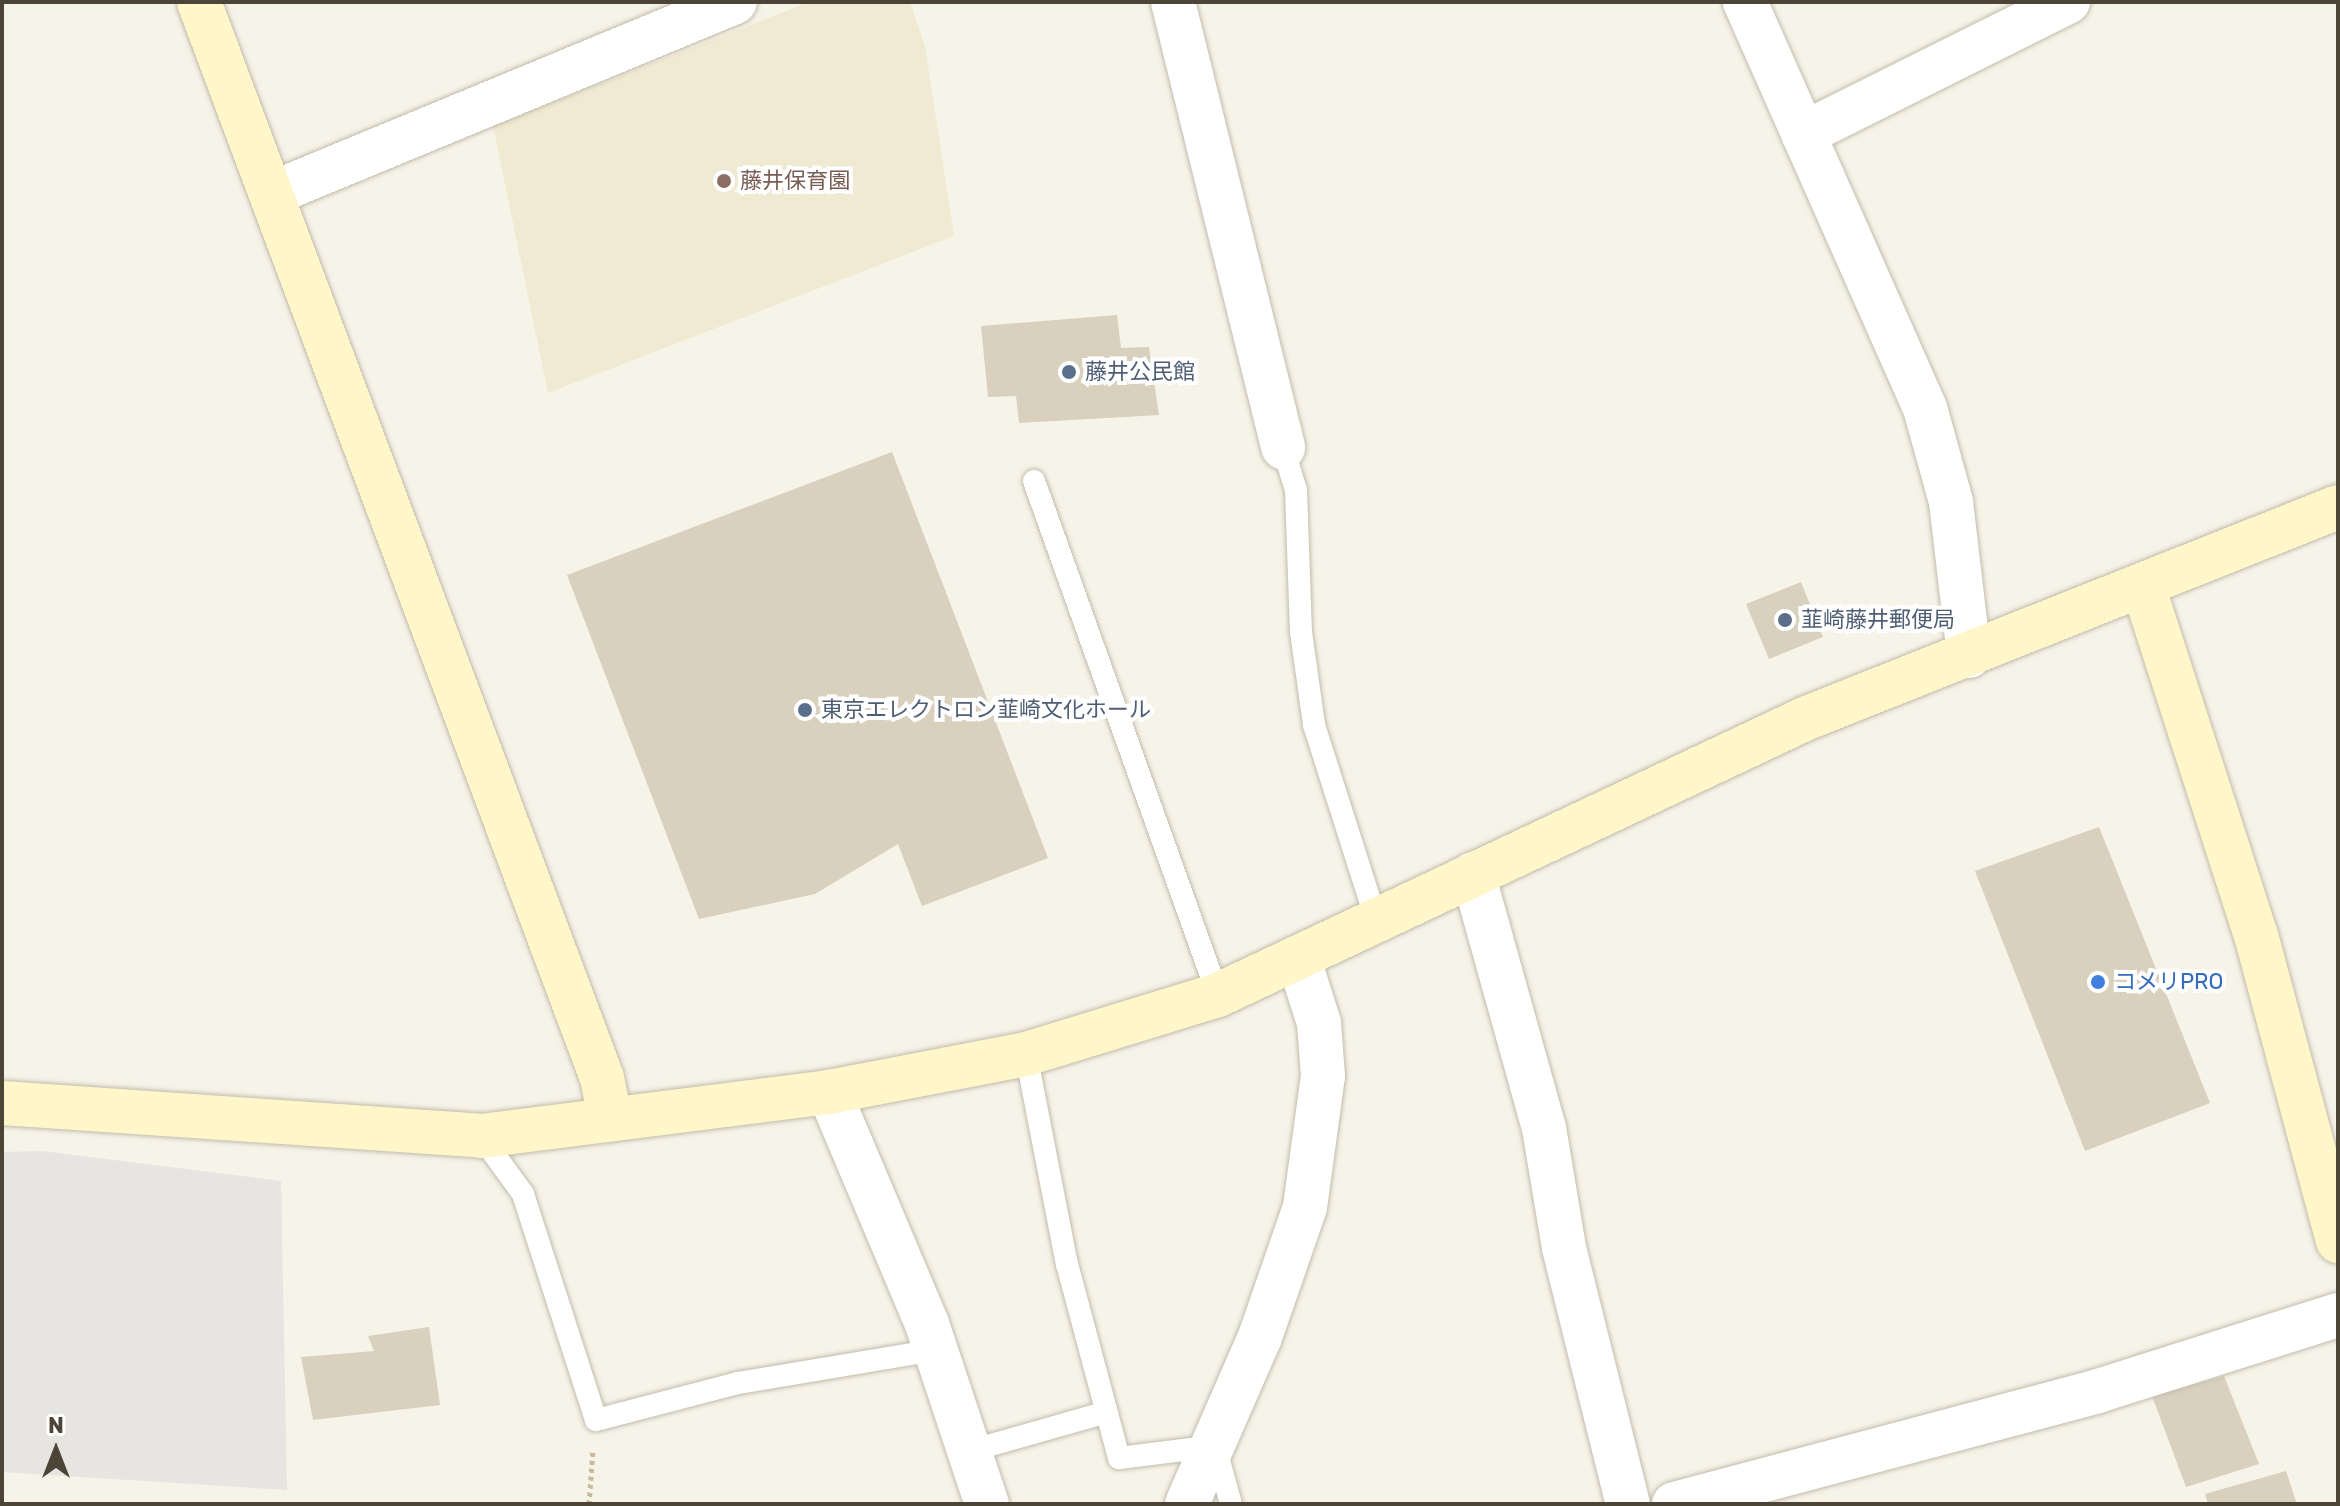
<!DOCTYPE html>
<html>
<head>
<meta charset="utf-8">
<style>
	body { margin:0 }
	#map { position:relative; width:2340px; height:1506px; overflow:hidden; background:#f6f3e9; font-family:Rubik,"Noto Sans JP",sans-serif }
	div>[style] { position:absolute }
	.education>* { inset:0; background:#f0ead2 }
	.parking>* { inset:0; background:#e7e5e1 }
	.building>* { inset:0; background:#d9d0be }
	.path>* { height:5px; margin-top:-2.5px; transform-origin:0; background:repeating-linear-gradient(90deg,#c6ba9b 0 4px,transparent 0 8px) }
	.roads { filter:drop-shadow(0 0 2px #c2bcab) drop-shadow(0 0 2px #c2bcab) }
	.lane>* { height:22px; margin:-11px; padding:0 11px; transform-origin:11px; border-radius:11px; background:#fff }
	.street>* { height:44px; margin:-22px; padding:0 22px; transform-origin:22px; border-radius:22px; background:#fff }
	.secondary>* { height:44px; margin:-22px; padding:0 22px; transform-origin:22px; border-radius:22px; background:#fff6ca }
	.dots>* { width:22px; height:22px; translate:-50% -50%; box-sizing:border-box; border:4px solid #fff; border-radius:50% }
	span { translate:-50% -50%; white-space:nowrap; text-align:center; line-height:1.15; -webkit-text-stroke:8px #fff; paint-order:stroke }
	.education-label { font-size:22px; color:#785e54 }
	.left { translate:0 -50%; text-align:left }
	.service-label { font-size:22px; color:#4e5e75 }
	.shop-label { font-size:22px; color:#366cbe }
	.frame { position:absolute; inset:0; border:4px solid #4b4437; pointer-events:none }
	.north { position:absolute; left:16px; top:1410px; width:80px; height:80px; -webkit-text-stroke:6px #fff; paint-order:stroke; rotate:0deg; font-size:22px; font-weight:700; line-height:32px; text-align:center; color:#4b4437 }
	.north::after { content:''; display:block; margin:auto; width:28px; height:36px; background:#4b4437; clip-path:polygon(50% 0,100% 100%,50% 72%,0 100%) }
</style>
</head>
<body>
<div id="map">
	<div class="education">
		<div style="clip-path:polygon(809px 2px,910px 2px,925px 46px,954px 236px,548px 393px,493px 126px)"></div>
	</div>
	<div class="parking">
		<div style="clip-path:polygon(42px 1151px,281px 1181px,287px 1490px,2px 1472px,2px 1152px)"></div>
	</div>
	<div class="building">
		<div style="clip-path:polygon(1117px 315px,1121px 348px,1149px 347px,1159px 415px,1019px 423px,1016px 396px,988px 397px,981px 326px)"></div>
		<div style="clip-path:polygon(892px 452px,1048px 858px,922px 906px,898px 844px,815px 894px,699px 919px,567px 575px)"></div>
		<div style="clip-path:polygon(1801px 582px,1823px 637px,1769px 659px,1746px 604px)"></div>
		<div style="clip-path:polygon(2099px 827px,2210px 1103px,2085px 1151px,1975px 871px)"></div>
		<div style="clip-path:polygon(429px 1327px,440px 1405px,313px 1420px,301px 1357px,374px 1351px,368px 1336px)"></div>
		<div style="clip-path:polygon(2224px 1376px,2259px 1464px,2186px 1487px,2152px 1396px)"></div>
		<div style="clip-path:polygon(2286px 1471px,2297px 1504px,2208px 1504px,2205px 1494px)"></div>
	</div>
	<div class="path">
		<div style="left:589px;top:1504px;width:55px;rotate:-85.8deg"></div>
	</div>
	<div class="roads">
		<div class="lane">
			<div style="left:1283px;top:448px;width:44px;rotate:72.8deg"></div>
			<div style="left:1296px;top:490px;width:142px;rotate:88deg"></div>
			<div style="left:1301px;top:632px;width:94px;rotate:82deg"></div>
			<div style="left:1314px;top:725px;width:204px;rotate:72.3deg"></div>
			<div style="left:1034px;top:481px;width:546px;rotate:70.3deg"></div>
			<div style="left:1026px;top:1054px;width:214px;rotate:79deg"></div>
			<div style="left:1067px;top:1264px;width:201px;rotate:75deg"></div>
			<div style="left:1119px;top:1458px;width:97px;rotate:-7.1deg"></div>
			<div style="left:1215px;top:1446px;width:60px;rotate:74.6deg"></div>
			<div style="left:481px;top:1136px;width:72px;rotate:54.1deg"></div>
			<div style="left:523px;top:1194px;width:237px;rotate:72.1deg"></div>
			<div style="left:596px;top:1420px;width:147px;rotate:-14.6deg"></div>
			<div style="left:738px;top:1383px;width:201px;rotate:-9.5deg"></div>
			<div style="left:970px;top:1451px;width:142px;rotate:-15.9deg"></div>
		</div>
		<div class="street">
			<div style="left:1173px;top:2px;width:459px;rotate:76.1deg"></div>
			<div style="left:1745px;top:2px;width:444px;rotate:66.1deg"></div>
			<div style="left:1925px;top:408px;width:98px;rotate:74.5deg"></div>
			<div style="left:1951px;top:502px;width:155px;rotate:83.3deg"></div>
			<div style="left:1803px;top:134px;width:296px;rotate:-26.5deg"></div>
			<div style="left:271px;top:194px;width:502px;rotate:-22.48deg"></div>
			<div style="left:1473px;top:874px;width:264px;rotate:74.4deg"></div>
			<div style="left:1544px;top:1128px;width:122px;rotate:80.5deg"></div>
			<div style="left:1564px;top:1248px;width:264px;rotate:76deg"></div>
			<div style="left:829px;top:1092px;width:252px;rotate:67.1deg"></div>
			<div style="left:927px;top:1324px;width:190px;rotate:71.6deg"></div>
			<div style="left:1187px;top:1504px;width:182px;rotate:-66.4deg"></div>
			<div style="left:1260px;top:1337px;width:138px;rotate:-70.9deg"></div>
			<div style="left:1305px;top:1207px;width:132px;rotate:-82.2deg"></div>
			<div style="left:1323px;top:1076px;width:53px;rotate:-94.3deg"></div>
			<div style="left:1319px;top:1023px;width:69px;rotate:-107.7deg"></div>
			<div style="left:1674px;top:1504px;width:439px;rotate:-14.9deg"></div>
			<div style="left:2098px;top:1391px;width:252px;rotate:-17.6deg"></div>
		</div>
		<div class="secondary">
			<div style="left:199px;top:2px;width:1149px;rotate:69.47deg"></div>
			<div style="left:602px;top:1078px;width:41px;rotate:78.7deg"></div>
			<div style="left:2144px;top:589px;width:364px;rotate:72.1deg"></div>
			<div style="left:2256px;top:935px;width:317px;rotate:75deg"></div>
			<div style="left:2px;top:1103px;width:480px;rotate:3.9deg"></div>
			<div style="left:481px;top:1136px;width:351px;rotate:-7.2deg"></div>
			<div style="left:829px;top:1092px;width:201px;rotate:-10.9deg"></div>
			<div style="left:1026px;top:1054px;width:201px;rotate:-17.1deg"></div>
			<div style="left:1218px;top:995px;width:651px;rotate:-25.19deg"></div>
			<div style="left:1807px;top:718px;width:571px;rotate:-21.67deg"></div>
		</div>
	</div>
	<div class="dots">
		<div style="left:724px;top:181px;background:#8d6e63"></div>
		<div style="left:1069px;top:372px;background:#5c6f8a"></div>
		<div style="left:1785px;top:620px;background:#5c6f8a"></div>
		<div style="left:805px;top:710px;background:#5c6f8a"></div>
		<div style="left:2098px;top:982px;background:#3f7fe0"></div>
	</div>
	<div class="education-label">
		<span class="left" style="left:740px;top:181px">藤井保育園</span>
	</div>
	<div class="service-label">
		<span class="left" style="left:1085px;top:372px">藤井公民館</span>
		<span class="left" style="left:1801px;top:620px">韮崎藤井郵便局</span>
		<span class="left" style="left:821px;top:710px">東京エレクトロン韮崎文化ホール</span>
	</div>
	<div class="shop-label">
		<span class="left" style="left:2114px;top:982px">コメリPRO</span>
	</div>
	<div class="frame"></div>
	<div class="north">N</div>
</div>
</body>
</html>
